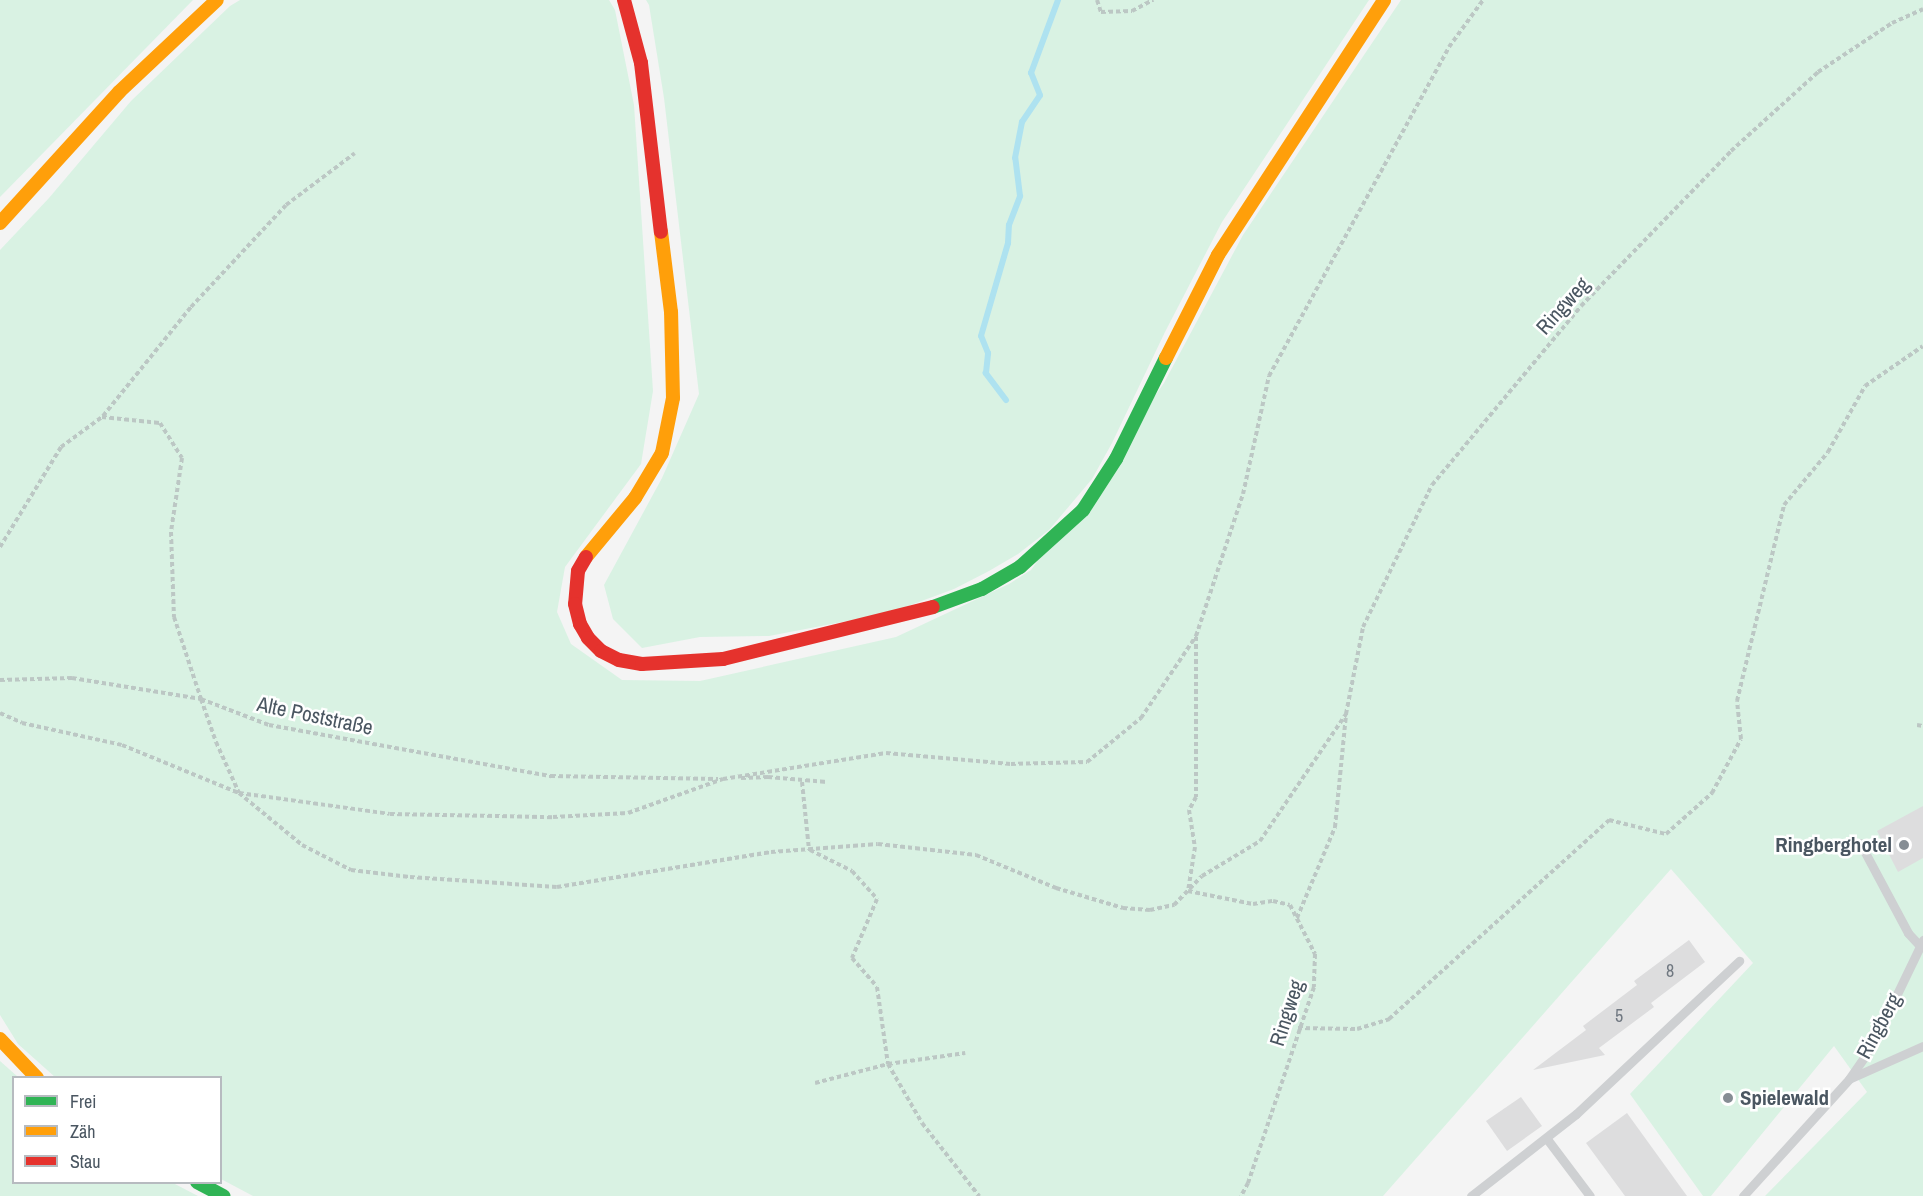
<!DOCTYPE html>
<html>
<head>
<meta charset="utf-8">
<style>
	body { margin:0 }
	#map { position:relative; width:1923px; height:1196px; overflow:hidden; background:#f4f4f4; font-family:"Archivo Narrow",sans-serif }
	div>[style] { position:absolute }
	.green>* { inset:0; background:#d9f2e3 }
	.stream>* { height:6px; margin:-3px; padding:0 3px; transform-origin:3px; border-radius:3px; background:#aee2f0 }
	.building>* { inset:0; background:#ddddde }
	.path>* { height:4px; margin-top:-2px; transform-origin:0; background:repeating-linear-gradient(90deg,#bcc7c4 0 4.5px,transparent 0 7.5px) }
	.lane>* { height:9px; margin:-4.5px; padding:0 4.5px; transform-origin:4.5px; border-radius:4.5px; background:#ced0d2 }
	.fast>* { height:14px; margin:-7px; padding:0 7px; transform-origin:7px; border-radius:7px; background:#30b455 }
	.slow>* { height:14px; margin:-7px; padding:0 7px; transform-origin:7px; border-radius:7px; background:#ff9f0a }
	.jam>* { height:14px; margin:-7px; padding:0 7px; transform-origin:7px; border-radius:7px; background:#e5322d }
	.dots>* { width:16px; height:16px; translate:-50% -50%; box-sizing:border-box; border:3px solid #fff; border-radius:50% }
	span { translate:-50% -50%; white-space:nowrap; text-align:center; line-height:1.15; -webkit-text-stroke:5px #fff; paint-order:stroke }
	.number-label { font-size:18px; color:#707881 }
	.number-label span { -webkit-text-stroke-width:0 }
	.street-label { font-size:21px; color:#4a5661 }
	.poi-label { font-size:21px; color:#4a5661; font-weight:700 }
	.right { translate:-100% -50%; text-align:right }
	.left { translate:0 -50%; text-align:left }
	.legend { position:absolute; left:12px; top:1076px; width:210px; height:108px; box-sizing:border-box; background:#fff; border:2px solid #b7bbc0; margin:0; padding:8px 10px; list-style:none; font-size:18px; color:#4a5661 }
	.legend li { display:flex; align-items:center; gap:12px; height:30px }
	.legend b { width:30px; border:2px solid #b7bbc0 }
</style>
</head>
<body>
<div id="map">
	<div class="green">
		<div style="clip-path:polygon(0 0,193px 0,0 197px)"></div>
		<div style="clip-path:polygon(240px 0,609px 0,615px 10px,634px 105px,653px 391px,641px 464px,565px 567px,557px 612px,571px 644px,622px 680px,700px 681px,896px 637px,1009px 584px,1031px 570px,1164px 383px,1243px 235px,1401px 0,1923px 0,1923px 1196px,1765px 1196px,1867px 1092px,1834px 1046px,1711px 1196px,1703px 1196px,1630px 1094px,1753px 963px,1671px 869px,1383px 1196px,253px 1196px,221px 1179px,220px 1078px,55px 1077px,18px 1044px,0 1015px,0 250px,49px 198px,131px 101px,230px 6px)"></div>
		<div style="clip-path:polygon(646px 0,1369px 0,1222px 222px,1165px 332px,1112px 443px,1092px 479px,1049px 530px,1018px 554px,989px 571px,954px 589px,889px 613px,769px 636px,700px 637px,642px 648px,613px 619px,604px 585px,662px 478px,699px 394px,664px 98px,649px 5px)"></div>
		<div style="clip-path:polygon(0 1061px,18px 1077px,14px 1078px,14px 1182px,173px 1183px,198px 1196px,0 1196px)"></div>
	</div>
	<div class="stream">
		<div style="left:1006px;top:400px;width:34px;rotate:-127deg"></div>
		<div style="left:986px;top:373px;width:20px;rotate:-84deg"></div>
		<div style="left:988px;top:353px;width:18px;rotate:-112deg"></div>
		<div style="left:981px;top:336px;width:97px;rotate:-73.8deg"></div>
		<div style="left:1008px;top:243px;width:18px;rotate:-87deg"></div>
		<div style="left:1009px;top:225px;width:31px;rotate:-69deg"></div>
		<div style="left:1020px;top:196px;width:38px;rotate:-97deg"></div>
		<div style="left:1015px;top:158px;width:37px;rotate:-79deg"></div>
		<div style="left:1022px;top:122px;width:32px;rotate:-56deg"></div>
		<div style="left:1040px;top:95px;width:24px;rotate:-112deg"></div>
		<div style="left:1031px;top:73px;width:78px;rotate:-69.7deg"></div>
	</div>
	<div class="building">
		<div style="clip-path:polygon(1923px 806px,1923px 858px,1898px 872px,1877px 831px)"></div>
		<div style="clip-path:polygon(1689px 940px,1705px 962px,1651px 1003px,1654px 1007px,1599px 1048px,1605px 1055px,1533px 1070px,1586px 1030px,1583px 1026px,1637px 985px,1634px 981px)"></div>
		<div style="clip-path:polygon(1521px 1097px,1542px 1126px,1507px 1151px,1486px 1121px)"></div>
		<div style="clip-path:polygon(1627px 1113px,1687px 1196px,1625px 1196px,1586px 1143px)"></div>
	</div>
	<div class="path">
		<div style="left:1097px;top:0;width:13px;rotate:72deg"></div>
		<div style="left:1101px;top:12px;width:31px;rotate:-2deg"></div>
		<div style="left:1132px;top:11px;width:24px;rotate:-28deg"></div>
		<div style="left:103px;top:416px;width:140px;rotate:-51.1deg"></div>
		<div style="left:191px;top:307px;width:139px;rotate:-47deg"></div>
		<div style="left:286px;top:205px;width:86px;rotate:-37deg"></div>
		<div style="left:0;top:547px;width:117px;rotate:-58.6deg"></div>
		<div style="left:61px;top:447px;width:51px;rotate:-36.2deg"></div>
		<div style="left:102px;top:417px;width:58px;rotate:5.9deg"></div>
		<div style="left:160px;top:423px;width:41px;rotate:57.8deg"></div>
		<div style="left:182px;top:458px;width:75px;rotate:98.5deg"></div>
		<div style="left:171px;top:532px;width:85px;rotate:88deg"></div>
		<div style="left:174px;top:617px;width:86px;rotate:71.8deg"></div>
		<div style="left:201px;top:699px;width:73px;rotate:20.9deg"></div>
		<div style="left:269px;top:725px;width:287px;rotate:10.3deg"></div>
		<div style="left:551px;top:776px;width:167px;rotate:1deg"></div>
		<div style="left:1196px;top:637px;width:160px;rotate:90deg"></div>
		<div style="left:1196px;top:797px;width:15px;rotate:118deg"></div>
		<div style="left:1189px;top:810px;width:37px;rotate:81deg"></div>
		<div style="left:1195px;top:847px;width:45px;rotate:99deg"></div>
		<div style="left:1188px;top:891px;width:66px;rotate:11.3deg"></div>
		<div style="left:1253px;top:904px;width:20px;rotate:-9deg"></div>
		<div style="left:1273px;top:901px;width:17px;rotate:13deg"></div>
		<div style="left:1290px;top:905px;width:55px;rotate:63deg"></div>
		<div style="left:1315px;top:954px;width:33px;rotate:92deg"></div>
		<div style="left:1314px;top:987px;width:207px;rotate:108.6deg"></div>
		<div style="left:1248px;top:1183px;width:15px;rotate:118deg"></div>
		<div style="left:0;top:680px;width:72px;rotate:-1.6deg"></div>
		<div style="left:72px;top:678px;width:131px;rotate:9.2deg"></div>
		<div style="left:201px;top:699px;width:46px;rotate:70.8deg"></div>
		<div style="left:216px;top:742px;width:56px;rotate:65.7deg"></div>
		<div style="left:239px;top:793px;width:82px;rotate:39.5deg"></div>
		<div style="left:302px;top:845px;width:55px;rotate:27deg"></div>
		<div style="left:351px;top:870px;width:59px;rotate:6.8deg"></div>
		<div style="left:410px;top:877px;width:147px;rotate:3.9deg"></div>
		<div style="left:557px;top:887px;width:217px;rotate:-9.3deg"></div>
		<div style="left:771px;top:852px;width:107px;rotate:-4.3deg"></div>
		<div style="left:878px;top:844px;width:99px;rotate:6.4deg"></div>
		<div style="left:976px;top:855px;width:87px;rotate:22.4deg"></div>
		<div style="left:1056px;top:888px;width:70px;rotate:16.6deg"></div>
		<div style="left:1123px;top:908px;width:27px;rotate:4deg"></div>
		<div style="left:1150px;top:910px;width:25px;rotate:-12deg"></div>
		<div style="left:1174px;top:905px;width:40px;rotate:-46deg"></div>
		<div style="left:1202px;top:876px;width:68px;rotate:-31.1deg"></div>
		<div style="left:1260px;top:841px;width:153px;rotate:-55.9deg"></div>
		<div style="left:0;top:713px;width:24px;rotate:24deg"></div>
		<div style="left:22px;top:723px;width:102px;rotate:12.4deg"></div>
		<div style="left:122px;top:745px;width:126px;rotate:22.3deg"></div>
		<div style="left:239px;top:793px;width:152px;rotate:7.9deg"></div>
		<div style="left:390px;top:814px;width:163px;rotate:1.1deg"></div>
		<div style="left:553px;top:817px;width:75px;rotate:-3.1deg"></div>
		<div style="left:628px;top:813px;width:101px;rotate:-19.7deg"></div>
		<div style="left:723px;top:779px;width:165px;rotate:-9.1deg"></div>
		<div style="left:886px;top:753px;width:125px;rotate:5deg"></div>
		<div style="left:1011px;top:764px;width:76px;rotate:-1.5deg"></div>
		<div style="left:1087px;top:762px;width:70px;rotate:-39.2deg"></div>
		<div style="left:1141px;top:718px;width:99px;rotate:-56.1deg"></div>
		<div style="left:1196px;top:636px;width:150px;rotate:-71.7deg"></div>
		<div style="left:1243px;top:494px;width:121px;rotate:-77.6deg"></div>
		<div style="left:1269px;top:376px;width:375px;rotate:-61.3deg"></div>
		<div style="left:1449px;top:47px;width:58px;rotate:-54.1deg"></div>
		<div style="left:1917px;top:725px;width:6px;rotate:9deg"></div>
		<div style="left:741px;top:778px;width:27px;rotate:-2deg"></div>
		<div style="left:768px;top:777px;width:59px;rotate:4.8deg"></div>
		<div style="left:802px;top:782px;width:68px;rotate:84.1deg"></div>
		<div style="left:810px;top:850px;width:47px;rotate:26.6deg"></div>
		<div style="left:852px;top:871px;width:38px;rotate:48deg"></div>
		<div style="left:877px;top:899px;width:64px;rotate:113deg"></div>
		<div style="left:852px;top:958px;width:38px;rotate:49deg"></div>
		<div style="left:877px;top:987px;width:78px;rotate:81.9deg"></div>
		<div style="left:888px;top:1064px;width:68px;rotate:60deg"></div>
		<div style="left:922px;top:1123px;width:93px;rotate:52deg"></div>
		<div style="left:1297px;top:918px;width:99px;rotate:-67.3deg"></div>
		<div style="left:1335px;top:827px;width:114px;rotate:-84.4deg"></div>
		<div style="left:1346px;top:714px;width:89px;rotate:-78.9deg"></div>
		<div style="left:1363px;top:627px;width:158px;rotate:-64.1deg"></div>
		<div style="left:1432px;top:485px;width:233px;rotate:-50.2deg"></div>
		<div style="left:1581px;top:306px;width:216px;rotate:-45.9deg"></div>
		<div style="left:1731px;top:151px;width:118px;rotate:-42.2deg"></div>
		<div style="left:1818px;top:72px;width:89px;rotate:-33.5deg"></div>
		<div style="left:1892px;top:23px;width:34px;rotate:-24deg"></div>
		<div style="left:1298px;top:1028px;width:59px;rotate:1deg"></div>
		<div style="left:1357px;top:1029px;width:34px;rotate:-17deg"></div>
		<div style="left:1389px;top:1019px;width:297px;rotate:-42.1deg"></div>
		<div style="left:1609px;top:820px;width:59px;rotate:13.8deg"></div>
		<div style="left:1666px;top:834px;width:62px;rotate:-41.7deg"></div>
		<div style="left:1712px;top:793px;width:61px;rotate:-61.8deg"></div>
		<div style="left:1741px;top:739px;width:38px;rotate:-96deg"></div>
		<div style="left:1737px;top:701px;width:202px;rotate:-76.5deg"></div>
		<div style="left:1784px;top:505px;width:69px;rotate:-50.3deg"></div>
		<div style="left:1828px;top:452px;width:76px;rotate:-60.7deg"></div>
		<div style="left:1865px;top:386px;width:70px;rotate:-34.6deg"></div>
		<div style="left:815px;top:1083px;width:75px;rotate:-14.6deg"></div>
		<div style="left:888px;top:1064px;width:78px;rotate:-8.1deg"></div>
	</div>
	<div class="lane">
		<div style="left:1860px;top:843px;width:102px;rotate:61.9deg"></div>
		<div style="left:1908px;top:933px;width:18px;rotate:47deg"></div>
		<div style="left:1851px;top:1078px;width:79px;rotate:-24deg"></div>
		<div style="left:1547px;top:1139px;width:71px;rotate:53deg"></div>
		<div style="left:1471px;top:1196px;width:133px;rotate:-38deg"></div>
		<div style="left:1576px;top:1114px;width:224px;rotate:-43.2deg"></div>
		<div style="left:1743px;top:1196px;width:158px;rotate:-47.8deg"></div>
		<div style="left:1849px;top:1079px;width:40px;rotate:-55.1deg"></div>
		<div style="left:1872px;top:1046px;width:118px;rotate:-64.3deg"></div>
	</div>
	<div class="fast">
		<div style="left:933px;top:607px;width:52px;rotate:-20.2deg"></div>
		<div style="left:982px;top:589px;width:44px;rotate:-30.1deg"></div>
		<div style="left:1020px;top:567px;width:85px;rotate:-42.1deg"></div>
		<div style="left:1083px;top:510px;width:61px;rotate:-57.1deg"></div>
		<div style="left:1116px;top:459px;width:113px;rotate:-63.7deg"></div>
		<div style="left:197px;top:1182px;width:30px;rotate:28deg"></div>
	</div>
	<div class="slow">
		<div style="left:0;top:223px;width:177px;rotate:-47.7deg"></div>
		<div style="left:119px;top:92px;width:134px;rotate:-43.2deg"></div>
		<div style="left:1166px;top:358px;width:115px;rotate:-63.2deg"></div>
		<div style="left:1218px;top:255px;width:304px;rotate:-56.9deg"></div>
		<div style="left:586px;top:557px;width:77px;rotate:-50.3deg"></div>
		<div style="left:635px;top:498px;width:52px;rotate:-59deg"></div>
		<div style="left:662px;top:453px;width:56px;rotate:-78.7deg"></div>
		<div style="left:673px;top:398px;width:86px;rotate:-91.3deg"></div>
		<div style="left:671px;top:312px;width:81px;rotate:-97.1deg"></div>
		<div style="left:0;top:1039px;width:54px;rotate:46.5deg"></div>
	</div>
	<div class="jam">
		<div style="left:624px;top:0;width:65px;rotate:74.9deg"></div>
		<div style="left:641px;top:63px;width:170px;rotate:83.3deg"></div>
		<div style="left:586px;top:557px;width:16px;rotate:120deg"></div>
		<div style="left:578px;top:571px;width:33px;rotate:95deg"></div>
		<div style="left:575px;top:604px;width:21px;rotate:76deg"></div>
		<div style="left:580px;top:624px;width:16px;rotate:60deg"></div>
		<div style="left:588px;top:638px;width:18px;rotate:45deg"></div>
		<div style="left:601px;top:651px;width:20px;rotate:27deg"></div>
		<div style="left:619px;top:660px;width:23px;rotate:10deg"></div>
		<div style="left:642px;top:664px;width:81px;rotate:-3.5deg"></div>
		<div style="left:723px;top:659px;width:216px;rotate:-13.9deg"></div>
	</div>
	<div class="dots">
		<div style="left:1904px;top:845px;background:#868d94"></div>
		<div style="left:1728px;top:1098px;background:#868d94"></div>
	</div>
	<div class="number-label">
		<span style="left:1670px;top:971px">8</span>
		<span style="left:1619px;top:1016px">5</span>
	</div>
	<div class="street-label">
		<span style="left:1563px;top:306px;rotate:-48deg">Ringweg</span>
		<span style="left:315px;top:716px;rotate:12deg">Alte Poststraße</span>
		<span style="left:1287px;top:1013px;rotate:-72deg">Ringweg</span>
		<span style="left:1879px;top:1026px;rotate:-62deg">Ringberg</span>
	</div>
	<div class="poi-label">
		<span class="right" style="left:1892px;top:845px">Ringberghotel</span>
		<span class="left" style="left:1740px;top:1098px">Spielewald</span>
	</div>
	<ul class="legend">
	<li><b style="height:8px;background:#30b455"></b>Frei</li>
	<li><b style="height:8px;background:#ff9f0a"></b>Zäh</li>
	<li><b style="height:8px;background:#e5322d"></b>Stau</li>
	</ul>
</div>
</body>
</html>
